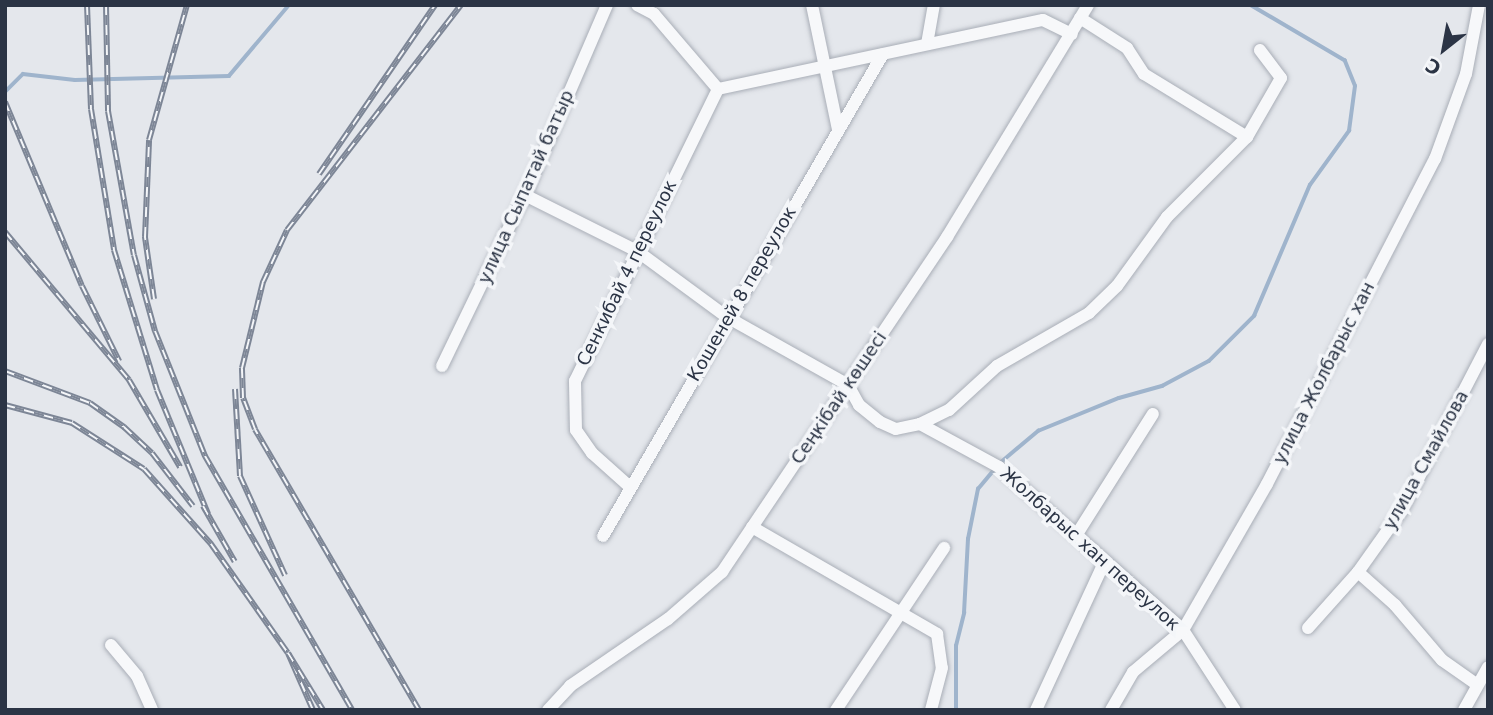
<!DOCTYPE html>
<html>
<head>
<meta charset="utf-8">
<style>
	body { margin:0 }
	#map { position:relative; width:1493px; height:715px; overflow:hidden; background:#e4e7ec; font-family:"DejaVu Sans",sans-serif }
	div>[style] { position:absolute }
	.stream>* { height:3.5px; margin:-1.75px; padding:0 1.75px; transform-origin:1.75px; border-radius:1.75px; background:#9fb4cc }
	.roads { filter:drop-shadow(0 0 2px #a9aeb7) drop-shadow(0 0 2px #a9aeb7) }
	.minor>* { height:12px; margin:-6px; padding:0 6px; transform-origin:6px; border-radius:6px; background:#f7f8fa }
	.rail>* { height:6px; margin-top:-3px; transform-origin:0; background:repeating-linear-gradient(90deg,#f4f6f9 0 10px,#7d8696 0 20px); box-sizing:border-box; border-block:2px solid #7d8696 }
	span { translate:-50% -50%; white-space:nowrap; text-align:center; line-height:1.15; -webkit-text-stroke:7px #f4f6f9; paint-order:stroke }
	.street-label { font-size:18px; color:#2b3445 }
	.frame { position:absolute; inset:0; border:7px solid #2b3445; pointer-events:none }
	.north { position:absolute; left:1409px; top:14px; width:70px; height:70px; -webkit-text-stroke:5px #f4f6f9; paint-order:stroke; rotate:211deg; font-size:19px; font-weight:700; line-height:28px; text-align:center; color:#2b3445 }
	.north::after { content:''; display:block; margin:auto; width:24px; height:32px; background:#2b3445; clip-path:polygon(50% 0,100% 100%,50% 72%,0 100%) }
</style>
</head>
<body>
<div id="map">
	<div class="stream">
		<div style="left:5px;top:92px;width:25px;rotate:-45deg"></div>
		<div style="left:23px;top:74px;width:52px;rotate:6.6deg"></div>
		<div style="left:75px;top:80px;width:154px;rotate:-1.5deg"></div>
		<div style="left:229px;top:76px;width:93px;rotate:-49.8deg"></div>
		<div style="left:1000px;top:463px;width:50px;rotate:-40.1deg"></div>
		<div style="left:1038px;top:431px;width:87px;rotate:-22.2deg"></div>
		<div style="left:1119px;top:398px;width:45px;rotate:-15.6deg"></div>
		<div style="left:1162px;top:386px;width:53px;rotate:-28deg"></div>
		<div style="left:1209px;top:361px;width:64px;rotate:-45deg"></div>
		<div style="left:1254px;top:316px;width:142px;rotate:-66.9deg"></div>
		<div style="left:1310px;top:185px;width:67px;rotate:-54.2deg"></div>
		<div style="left:1349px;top:131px;width:45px;rotate:-82.4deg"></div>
		<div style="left:1355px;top:86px;width:27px;rotate:-112deg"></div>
		<div style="left:1345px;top:61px;width:110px;rotate:-149.5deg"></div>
		<div style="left:956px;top:710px;width:64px;rotate:-90deg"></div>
		<div style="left:956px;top:646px;width:34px;rotate:-76deg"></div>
		<div style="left:964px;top:613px;width:74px;rotate:-86.9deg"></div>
		<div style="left:968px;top:539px;width:51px;rotate:-78.7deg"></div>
		<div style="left:978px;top:489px;width:26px;rotate:-50deg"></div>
	</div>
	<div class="roads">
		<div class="minor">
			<div style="left:812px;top:5px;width:127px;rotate:78.2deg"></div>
			<div style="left:1080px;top:18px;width:56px;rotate:32.6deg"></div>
			<div style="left:1127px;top:48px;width:31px;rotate:57deg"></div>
			<div style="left:1144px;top:74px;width:121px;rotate:31.5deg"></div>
			<div style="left:927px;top:44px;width:40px;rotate:-80deg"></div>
			<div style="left:718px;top:89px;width:332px;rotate:-12deg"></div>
			<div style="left:1043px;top:20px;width:32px;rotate:26deg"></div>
			<div style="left:525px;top:195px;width:125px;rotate:26.6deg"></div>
			<div style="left:637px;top:251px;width:112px;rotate:36.3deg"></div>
			<div style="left:727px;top:317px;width:139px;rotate:29.3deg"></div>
			<div style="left:848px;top:385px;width:23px;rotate:61deg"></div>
			<div style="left:859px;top:405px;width:27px;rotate:39deg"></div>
			<div style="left:880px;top:422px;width:17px;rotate:24deg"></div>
			<div style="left:896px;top:429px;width:25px;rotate:-12deg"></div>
			<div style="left:920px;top:424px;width:90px;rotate:28.6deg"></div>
			<div style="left:999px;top:467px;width:246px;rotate:41.5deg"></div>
			<div style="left:1183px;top:630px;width:95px;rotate:57deg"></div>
			<div style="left:442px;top:366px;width:200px;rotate:-64.2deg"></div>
			<div style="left:529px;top:186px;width:197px;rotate:-66.7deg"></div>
			<div style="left:920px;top:424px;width:32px;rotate:-26deg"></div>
			<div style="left:949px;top:410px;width:65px;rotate:-42.5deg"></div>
			<div style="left:997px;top:366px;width:106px;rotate:-29.9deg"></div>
			<div style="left:1089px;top:313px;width:39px;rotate:-44deg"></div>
			<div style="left:1117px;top:286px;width:85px;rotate:-54.1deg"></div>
			<div style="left:1167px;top:217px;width:113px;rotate:-45deg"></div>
			<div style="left:1247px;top:137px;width:68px;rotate:-60deg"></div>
			<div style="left:1281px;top:78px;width:35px;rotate:-127deg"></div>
			<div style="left:630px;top:487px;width:51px;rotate:-138.2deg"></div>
			<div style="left:592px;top:453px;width:28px;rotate:-125deg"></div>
			<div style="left:576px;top:430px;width:49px;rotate:-91.2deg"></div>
			<div style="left:575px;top:381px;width:325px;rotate:-63.9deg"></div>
			<div style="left:718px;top:89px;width:99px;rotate:-130.5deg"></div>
			<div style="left:654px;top:14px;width:19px;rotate:-152deg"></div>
			<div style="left:752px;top:527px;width:214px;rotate:30deg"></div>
			<div style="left:937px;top:634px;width:34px;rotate:82deg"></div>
			<div style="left:942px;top:668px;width:43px;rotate:104.7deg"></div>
			<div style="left:1077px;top:534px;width:142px;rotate:-57.7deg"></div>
			<div style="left:603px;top:536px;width:557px;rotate:-59.85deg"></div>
			<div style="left:1358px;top:572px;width:50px;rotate:41.7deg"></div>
			<div style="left:1395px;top:605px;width:72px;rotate:49.5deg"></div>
			<div style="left:1442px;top:660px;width:42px;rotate:35.2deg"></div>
			<div style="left:1308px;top:628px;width:75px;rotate:-48.2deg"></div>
			<div style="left:1358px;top:572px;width:76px;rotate:-54.6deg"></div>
			<div style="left:1402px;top:510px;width:187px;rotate:-62.6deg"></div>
			<div style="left:111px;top:645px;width:40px;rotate:50deg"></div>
			<div style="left:137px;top:676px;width:37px;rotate:66deg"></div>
			<div style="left:548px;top:710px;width:33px;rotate:-47deg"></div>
			<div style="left:570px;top:686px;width:119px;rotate:-34.4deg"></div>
			<div style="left:668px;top:619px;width:72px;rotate:-41deg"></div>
			<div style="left:722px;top:572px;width:404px;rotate:-56.1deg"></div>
			<div style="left:947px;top:237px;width:271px;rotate:-58.7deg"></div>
			<div style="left:836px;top:710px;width:195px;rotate:-56.3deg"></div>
			<div style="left:1036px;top:710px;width:164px;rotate:-65.2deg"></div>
			<div style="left:1111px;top:710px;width:44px;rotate:-59.9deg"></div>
			<div style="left:1133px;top:672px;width:65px;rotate:-40deg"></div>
			<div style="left:1183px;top:630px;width:168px;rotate:-60.1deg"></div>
			<div style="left:1267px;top:484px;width:366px;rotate:-62.7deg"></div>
			<div style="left:1435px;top:159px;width:90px;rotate:-70deg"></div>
			<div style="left:1466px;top:74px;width:70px;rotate:-79.3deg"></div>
			<div style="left:1464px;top:710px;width:49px;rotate:-60.8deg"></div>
		</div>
	</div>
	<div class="rail">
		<div style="left:87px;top:5px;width:104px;rotate:87.8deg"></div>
		<div style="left:91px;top:109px;width:143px;rotate:80.7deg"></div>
		<div style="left:114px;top:250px;width:146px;rotate:72.9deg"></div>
		<div style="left:157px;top:390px;width:134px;rotate:67.6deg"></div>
		<div style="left:106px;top:5px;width:106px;rotate:88.9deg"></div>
		<div style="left:108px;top:111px;width:146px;rotate:79.8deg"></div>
		<div style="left:134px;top:255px;width:79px;rotate:74.6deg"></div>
		<div style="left:155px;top:331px;width:135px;rotate:68.2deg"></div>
		<div style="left:205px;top:456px;width:293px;rotate:59.9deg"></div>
		<div style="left:5px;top:102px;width:199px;rotate:67.3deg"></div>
		<div style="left:82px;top:286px;width:84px;rotate:63.7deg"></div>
		<div style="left:319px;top:174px;width:205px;rotate:-55.5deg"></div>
		<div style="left:5px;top:232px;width:193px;rotate:50deg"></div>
		<div style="left:129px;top:380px;width:101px;rotate:59.6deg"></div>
		<div style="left:154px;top:299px;width:63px;rotate:-98.3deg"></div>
		<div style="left:145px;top:237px;width:97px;rotate:-87.6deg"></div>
		<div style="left:149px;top:140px;width:140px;rotate:-74.3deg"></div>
		<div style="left:5px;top:371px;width:91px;rotate:20.6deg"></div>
		<div style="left:90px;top:403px;width:42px;rotate:35.2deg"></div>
		<div style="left:124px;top:427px;width:38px;rotate:43deg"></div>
		<div style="left:152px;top:453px;width:67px;rotate:52.3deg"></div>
		<div style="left:235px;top:389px;width:87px;rotate:86.7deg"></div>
		<div style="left:240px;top:476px;width:109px;rotate:65.6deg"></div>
		<div style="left:5px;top:405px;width:69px;rotate:15deg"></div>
		<div style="left:72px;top:423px;width:85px;rotate:32.6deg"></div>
		<div style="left:144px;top:469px;width:101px;rotate:48.2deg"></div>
		<div style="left:211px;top:544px;width:133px;rotate:54.8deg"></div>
		<div style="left:203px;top:506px;width:64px;rotate:60.3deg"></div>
		<div style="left:313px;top:710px;width:62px;rotate:-113.7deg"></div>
		<div style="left:288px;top:653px;width:67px;rotate:58.4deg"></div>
		<div style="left:419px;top:710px;width:325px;rotate:-120.3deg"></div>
		<div style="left:255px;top:429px;width:33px;rotate:-111deg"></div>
		<div style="left:243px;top:398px;width:30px;rotate:-92deg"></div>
		<div style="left:242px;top:368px;width:89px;rotate:-76.3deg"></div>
		<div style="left:263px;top:282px;width:57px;rotate:-65.2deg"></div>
		<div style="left:287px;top:230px;width:284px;rotate:-52.3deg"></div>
	</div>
	<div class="street-label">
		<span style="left:526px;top:187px;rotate:-66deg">улица Сыпатай батыр</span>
		<span style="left:627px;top:273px;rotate:-64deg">Сенкибай 4 переулок</span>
		<span style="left:742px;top:294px;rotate:-60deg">Кошеней 8 переулок</span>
		<span style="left:1324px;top:373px;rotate:-63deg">улица Жолбарыс хан</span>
		<span style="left:839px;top:398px;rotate:-56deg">Сеңкібай көшесі</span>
		<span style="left:1426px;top:460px;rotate:-61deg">улица Смайлова</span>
		<span style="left:1090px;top:549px;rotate:42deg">Жолбарыс хан переулок</span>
	</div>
	<div class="frame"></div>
	<div class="north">С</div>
</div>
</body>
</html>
